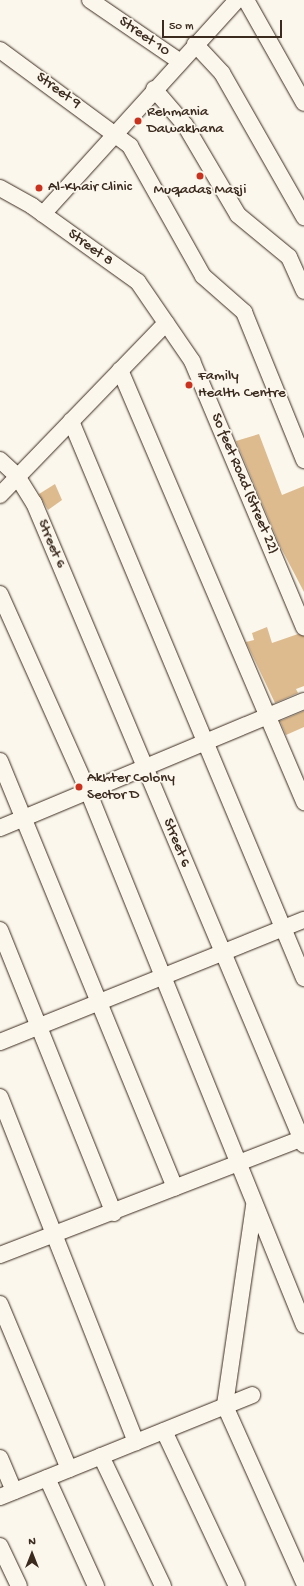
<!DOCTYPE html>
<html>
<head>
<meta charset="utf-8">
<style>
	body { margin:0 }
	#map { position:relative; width:304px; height:1586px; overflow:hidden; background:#fbf7ec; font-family:"Gochi Hand",sans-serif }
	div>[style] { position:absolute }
	.building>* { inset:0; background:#ddbb8f }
	.roads { filter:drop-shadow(0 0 1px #3b2a1e) drop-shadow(0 0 1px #3b2a1e) }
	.street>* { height:16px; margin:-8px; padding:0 8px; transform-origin:8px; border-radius:8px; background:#fbf7ec }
	.dots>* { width:11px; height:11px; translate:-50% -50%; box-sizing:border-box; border:2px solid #fbf7ec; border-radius:50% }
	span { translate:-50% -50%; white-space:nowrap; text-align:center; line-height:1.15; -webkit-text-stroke:3.5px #fbf7ec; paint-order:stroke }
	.street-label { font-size:15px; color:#3b2a1e }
	.poi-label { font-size:15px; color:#3b2a1e }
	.left { translate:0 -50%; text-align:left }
	.north { position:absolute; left:12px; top:1534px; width:40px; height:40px; -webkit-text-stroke:3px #fbf7ec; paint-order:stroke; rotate:0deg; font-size:11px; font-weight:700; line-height:16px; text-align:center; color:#3b2a1e }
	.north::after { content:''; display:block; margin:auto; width:14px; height:18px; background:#3b2a1e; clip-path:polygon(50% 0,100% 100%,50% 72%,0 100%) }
	.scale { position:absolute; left:162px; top:20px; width:120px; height:18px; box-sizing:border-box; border:2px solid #3b2a1e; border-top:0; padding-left:5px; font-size:12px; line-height:14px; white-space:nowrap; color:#3b2a1e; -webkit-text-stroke:3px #fbf7ec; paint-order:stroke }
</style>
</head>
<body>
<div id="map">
	<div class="building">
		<div style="clip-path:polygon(259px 434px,282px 495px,304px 486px,304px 592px,280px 546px,236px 441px)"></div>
		<div style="clip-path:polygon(55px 484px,62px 500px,48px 510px,39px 494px)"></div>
		<div style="clip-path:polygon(267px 627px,272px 643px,298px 634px,304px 636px,304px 686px,296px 689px,298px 693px,275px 703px,246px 642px,254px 640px,252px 633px)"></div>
		<div style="clip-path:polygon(304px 711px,304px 727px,286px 735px,280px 721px)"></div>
	</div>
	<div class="roads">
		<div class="street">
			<div style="left:90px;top:0;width:108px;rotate:34.4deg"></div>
			<div style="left:246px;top:0;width:118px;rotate:60.6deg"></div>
			<div style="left:195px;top:44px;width:40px;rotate:47deg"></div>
			<div style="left:222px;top:73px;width:166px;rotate:60.3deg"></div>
			<div style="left:0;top:50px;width:162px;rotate:36.4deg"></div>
			<div style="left:130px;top:146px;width:149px;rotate:60.7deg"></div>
			<div style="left:203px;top:276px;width:55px;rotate:41.3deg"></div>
			<div style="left:244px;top:312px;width:160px;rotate:67.9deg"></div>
			<div style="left:154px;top:89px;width:48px;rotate:49.3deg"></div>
			<div style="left:185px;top:125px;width:104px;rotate:59.5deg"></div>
			<div style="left:238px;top:215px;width:66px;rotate:39.5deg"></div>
			<div style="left:289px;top:257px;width:37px;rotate:66deg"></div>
			<div style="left:0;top:188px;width:37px;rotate:29deg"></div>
			<div style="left:32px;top:206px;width:130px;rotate:35.6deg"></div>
			<div style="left:138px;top:282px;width:96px;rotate:55.6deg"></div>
			<div style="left:192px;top:361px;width:289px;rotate:67.2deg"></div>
			<div style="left:43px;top:214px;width:289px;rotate:-47.8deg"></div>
			<div style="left:120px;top:370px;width:470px;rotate:66.9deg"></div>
			<div style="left:71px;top:421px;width:604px;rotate:67.3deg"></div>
			<div style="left:0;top:460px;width:23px;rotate:43deg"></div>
			<div style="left:17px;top:476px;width:32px;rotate:58deg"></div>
			<div style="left:34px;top:503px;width:696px;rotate:67.19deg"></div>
			<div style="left:0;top:495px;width:239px;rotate:-46deg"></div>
			<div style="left:0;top:594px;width:216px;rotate:65.9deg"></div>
			<div style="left:88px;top:791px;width:576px;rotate:67.98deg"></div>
			<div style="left:0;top:761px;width:461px;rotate:67.7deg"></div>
			<div style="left:0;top:828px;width:329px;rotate:-22.7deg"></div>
			<div style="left:0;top:930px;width:305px;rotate:68.1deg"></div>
			<div style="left:0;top:1042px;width:328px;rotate:-21.9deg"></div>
			<div style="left:0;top:1097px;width:371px;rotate:68.5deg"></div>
			<div style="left:254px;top:1206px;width:202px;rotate:98.3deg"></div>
			<div style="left:225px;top:1406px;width:194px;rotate:65.9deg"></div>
			<div style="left:0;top:1255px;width:326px;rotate:-21.1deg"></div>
			<div style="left:0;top:1304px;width:179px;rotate:67.3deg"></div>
			<div style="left:164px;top:1431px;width:171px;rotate:64.8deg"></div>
			<div style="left:101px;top:1456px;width:144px;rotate:64.5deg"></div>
			<div style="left:0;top:1458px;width:36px;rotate:67deg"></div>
			<div style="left:47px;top:1478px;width:119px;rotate:65.6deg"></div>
			<div style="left:0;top:1497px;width:272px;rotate:-22deg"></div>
			<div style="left:0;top:1546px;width:44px;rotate:64.6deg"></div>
		</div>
	</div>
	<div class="dots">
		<div style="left:138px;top:121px;background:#c8321e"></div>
		<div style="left:200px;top:176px;background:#c8321e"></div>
		<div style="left:39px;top:188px;background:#c8321e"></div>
		<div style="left:189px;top:385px;background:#c8321e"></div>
		<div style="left:79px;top:787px;background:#c8321e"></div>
	</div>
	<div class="street-label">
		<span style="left:144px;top:37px;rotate:35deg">Street 10</span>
		<span style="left:58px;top:91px;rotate:36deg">Street 9</span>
		<span style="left:90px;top:248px;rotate:36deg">Street 8</span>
		<span style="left:244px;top:484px;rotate:67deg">So feet Road (Street 22)</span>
		<span style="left:51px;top:544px;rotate:67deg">Street 6</span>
		<span style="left:176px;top:843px;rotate:68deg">Street 6</span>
	</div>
	<div class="poi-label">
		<span class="left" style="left:147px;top:121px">Rehmania<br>Dawakhana</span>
		<span class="left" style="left:48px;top:188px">Al-Khair Clinic</span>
		<span style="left:200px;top:191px">Muqadas Masji</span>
		<span class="left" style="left:198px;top:385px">Family<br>Health Centre</span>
		<span class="left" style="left:87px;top:787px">Akhter Colony<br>Sector D</span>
	</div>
	<div class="north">N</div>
	<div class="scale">50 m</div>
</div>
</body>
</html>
